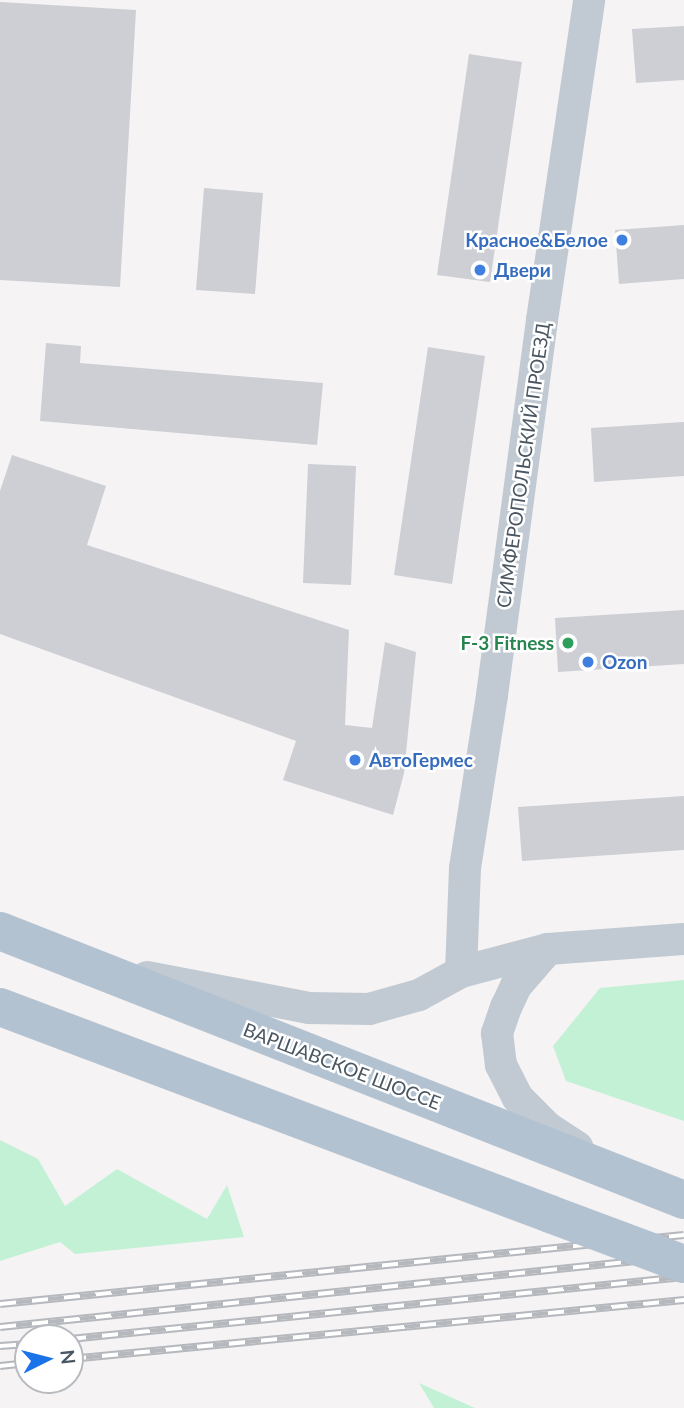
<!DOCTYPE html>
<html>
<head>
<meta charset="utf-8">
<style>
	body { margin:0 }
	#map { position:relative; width:684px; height:1408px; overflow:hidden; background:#f5f3f3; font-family:Lato,sans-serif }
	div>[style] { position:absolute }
	.green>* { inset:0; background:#c3f1d5 }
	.building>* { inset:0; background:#cdcfd5 }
	.minor>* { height:32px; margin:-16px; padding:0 16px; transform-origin:16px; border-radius:16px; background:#c1cad2 }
	.major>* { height:38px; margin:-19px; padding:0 19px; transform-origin:19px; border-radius:19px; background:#b3c2d1 }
	.rail>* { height:8px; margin-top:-4px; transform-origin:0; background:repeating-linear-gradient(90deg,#fff 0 16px,#b5b8bd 0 32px); box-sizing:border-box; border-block:2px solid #b5b8bd }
	.major-bridge>* { height:38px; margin:-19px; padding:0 19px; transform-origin:19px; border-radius:19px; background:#b3c2d1 }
	.dots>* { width:19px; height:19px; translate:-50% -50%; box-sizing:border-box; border:4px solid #fff; border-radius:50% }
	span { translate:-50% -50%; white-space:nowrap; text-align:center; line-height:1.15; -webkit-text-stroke:5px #fff; paint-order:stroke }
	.shop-label { font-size:19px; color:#366cbe; font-weight:700 }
	.right { translate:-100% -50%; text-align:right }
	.left { translate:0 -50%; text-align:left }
	.street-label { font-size:19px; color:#4a5661 }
	.leisure-label { font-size:19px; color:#27864d; font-weight:700 }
	.north { position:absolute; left:14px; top:1324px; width:70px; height:70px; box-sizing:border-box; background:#fff; border:2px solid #b7bbc0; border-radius:50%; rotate:84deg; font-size:19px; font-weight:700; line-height:28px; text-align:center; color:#4a5661 }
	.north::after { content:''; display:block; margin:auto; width:24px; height:32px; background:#1a73e8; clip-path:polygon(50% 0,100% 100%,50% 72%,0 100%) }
</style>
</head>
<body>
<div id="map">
	<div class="green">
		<div style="clip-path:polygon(684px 980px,684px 1121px,566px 1081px,553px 1046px,600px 988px)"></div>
		<div style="clip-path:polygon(0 1140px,38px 1159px,65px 1206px,117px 1169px,207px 1219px,227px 1185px,244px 1237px,75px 1254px,60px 1242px,0 1261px)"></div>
		<div style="clip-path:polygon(419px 1383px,475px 1408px,434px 1408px)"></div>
	</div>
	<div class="building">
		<div style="clip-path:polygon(0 2px,136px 10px,120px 287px,0 280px)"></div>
		<div style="clip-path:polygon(684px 26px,684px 80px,636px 83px,632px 29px)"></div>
		<div style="clip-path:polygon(469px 54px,522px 62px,490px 282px,437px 275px)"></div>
		<div style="clip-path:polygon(204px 188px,263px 193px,255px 294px,196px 290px)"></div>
		<div style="clip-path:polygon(684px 225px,684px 279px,619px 284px,615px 230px)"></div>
		<div style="clip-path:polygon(46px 343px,81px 346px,80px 363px,323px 383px,317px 445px,40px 421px)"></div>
		<div style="clip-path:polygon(428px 347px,485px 356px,452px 584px,394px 575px)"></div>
		<div style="clip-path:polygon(684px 422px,684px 476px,594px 482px,591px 428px)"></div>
		<div style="clip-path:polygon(12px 455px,106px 486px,87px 545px,349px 630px,345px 725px,372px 728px,385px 642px,416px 652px,404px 773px,393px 815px,283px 780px,296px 741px,0 634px,0 491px)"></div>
		<div style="clip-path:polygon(308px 464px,356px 466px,351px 585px,303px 583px)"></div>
		<div style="clip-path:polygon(684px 610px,684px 664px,558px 672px,555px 618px)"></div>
		<div style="clip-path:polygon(684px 796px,684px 850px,522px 861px,518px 807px)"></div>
	</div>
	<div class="minor">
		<div style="left:548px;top:949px;width:49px;rotate:130.9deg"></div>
		<div style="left:516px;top:986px;width:23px;rotate:115deg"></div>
		<div style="left:506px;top:1007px;width:28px;rotate:109deg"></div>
		<div style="left:497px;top:1033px;width:32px;rotate:83deg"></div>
		<div style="left:501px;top:1065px;width:37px;rotate:63deg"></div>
		<div style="left:518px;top:1098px;width:42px;rotate:45deg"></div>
		<div style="left:548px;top:1128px;width:35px;rotate:33deg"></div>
		<div style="left:461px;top:972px;width:104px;rotate:-87.8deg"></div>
		<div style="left:465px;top:868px;width:175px;rotate:-81.1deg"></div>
		<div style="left:492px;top:695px;width:378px;rotate:-82.4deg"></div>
		<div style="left:542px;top:320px;width:323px;rotate:-81.6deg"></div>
		<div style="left:147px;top:977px;width:165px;rotate:10.8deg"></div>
		<div style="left:309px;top:1008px;width:60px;rotate:1deg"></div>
		<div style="left:369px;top:1009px;width:52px;rotate:-15.6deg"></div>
		<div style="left:419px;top:995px;width:48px;rotate:-28.7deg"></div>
		<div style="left:461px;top:972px;width:90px;rotate:-14.8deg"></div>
		<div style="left:548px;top:949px;width:136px;rotate:-4.2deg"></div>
	</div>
	<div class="major">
		<div style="left:0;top:931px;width:735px;rotate:21.47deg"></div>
		<div style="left:0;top:1007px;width:588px;rotate:20.62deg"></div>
	</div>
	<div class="rail">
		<div style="left:0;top:1304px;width:687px;rotate:-5.76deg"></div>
		<div style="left:0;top:1327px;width:688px;rotate:-5.93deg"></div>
		<div style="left:70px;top:1339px;width:617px;rotate:-5.77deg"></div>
		<div style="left:0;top:1346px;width:28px;rotate:-4deg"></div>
		<div style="left:70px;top:1359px;width:617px;rotate:-5.49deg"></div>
		<div style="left:0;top:1366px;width:28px;rotate:-6deg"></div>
	</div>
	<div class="major-bridge">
		<div style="left:550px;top:1214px;width:143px;rotate:20.5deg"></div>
	</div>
	<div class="dots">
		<div style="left:622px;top:240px;background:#3f7fe0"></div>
		<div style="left:480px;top:270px;background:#3f7fe0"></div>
		<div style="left:568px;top:643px;background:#2e9e5b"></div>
		<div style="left:588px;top:662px;background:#3f7fe0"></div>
		<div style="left:355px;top:760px;background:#3f7fe0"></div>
	</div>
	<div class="shop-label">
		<span class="right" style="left:608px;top:240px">Красное&amp;Белое</span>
		<span class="left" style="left:494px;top:270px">Двери</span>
		<span class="left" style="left:602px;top:662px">Ozon</span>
		<span class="left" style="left:369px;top:760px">АвтоГермес</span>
	</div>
	<div class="street-label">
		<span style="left:523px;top:465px;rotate:-82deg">СИМФЕРОПОЛЬСКИЙ ПРОЕЗД</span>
		<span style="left:342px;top:1066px;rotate:21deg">ВАРШАВСКОЕ ШОССЕ</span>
	</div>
	<div class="leisure-label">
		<span class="right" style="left:554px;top:643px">F-3 Fitness</span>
	</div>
	<div class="north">N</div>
</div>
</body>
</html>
